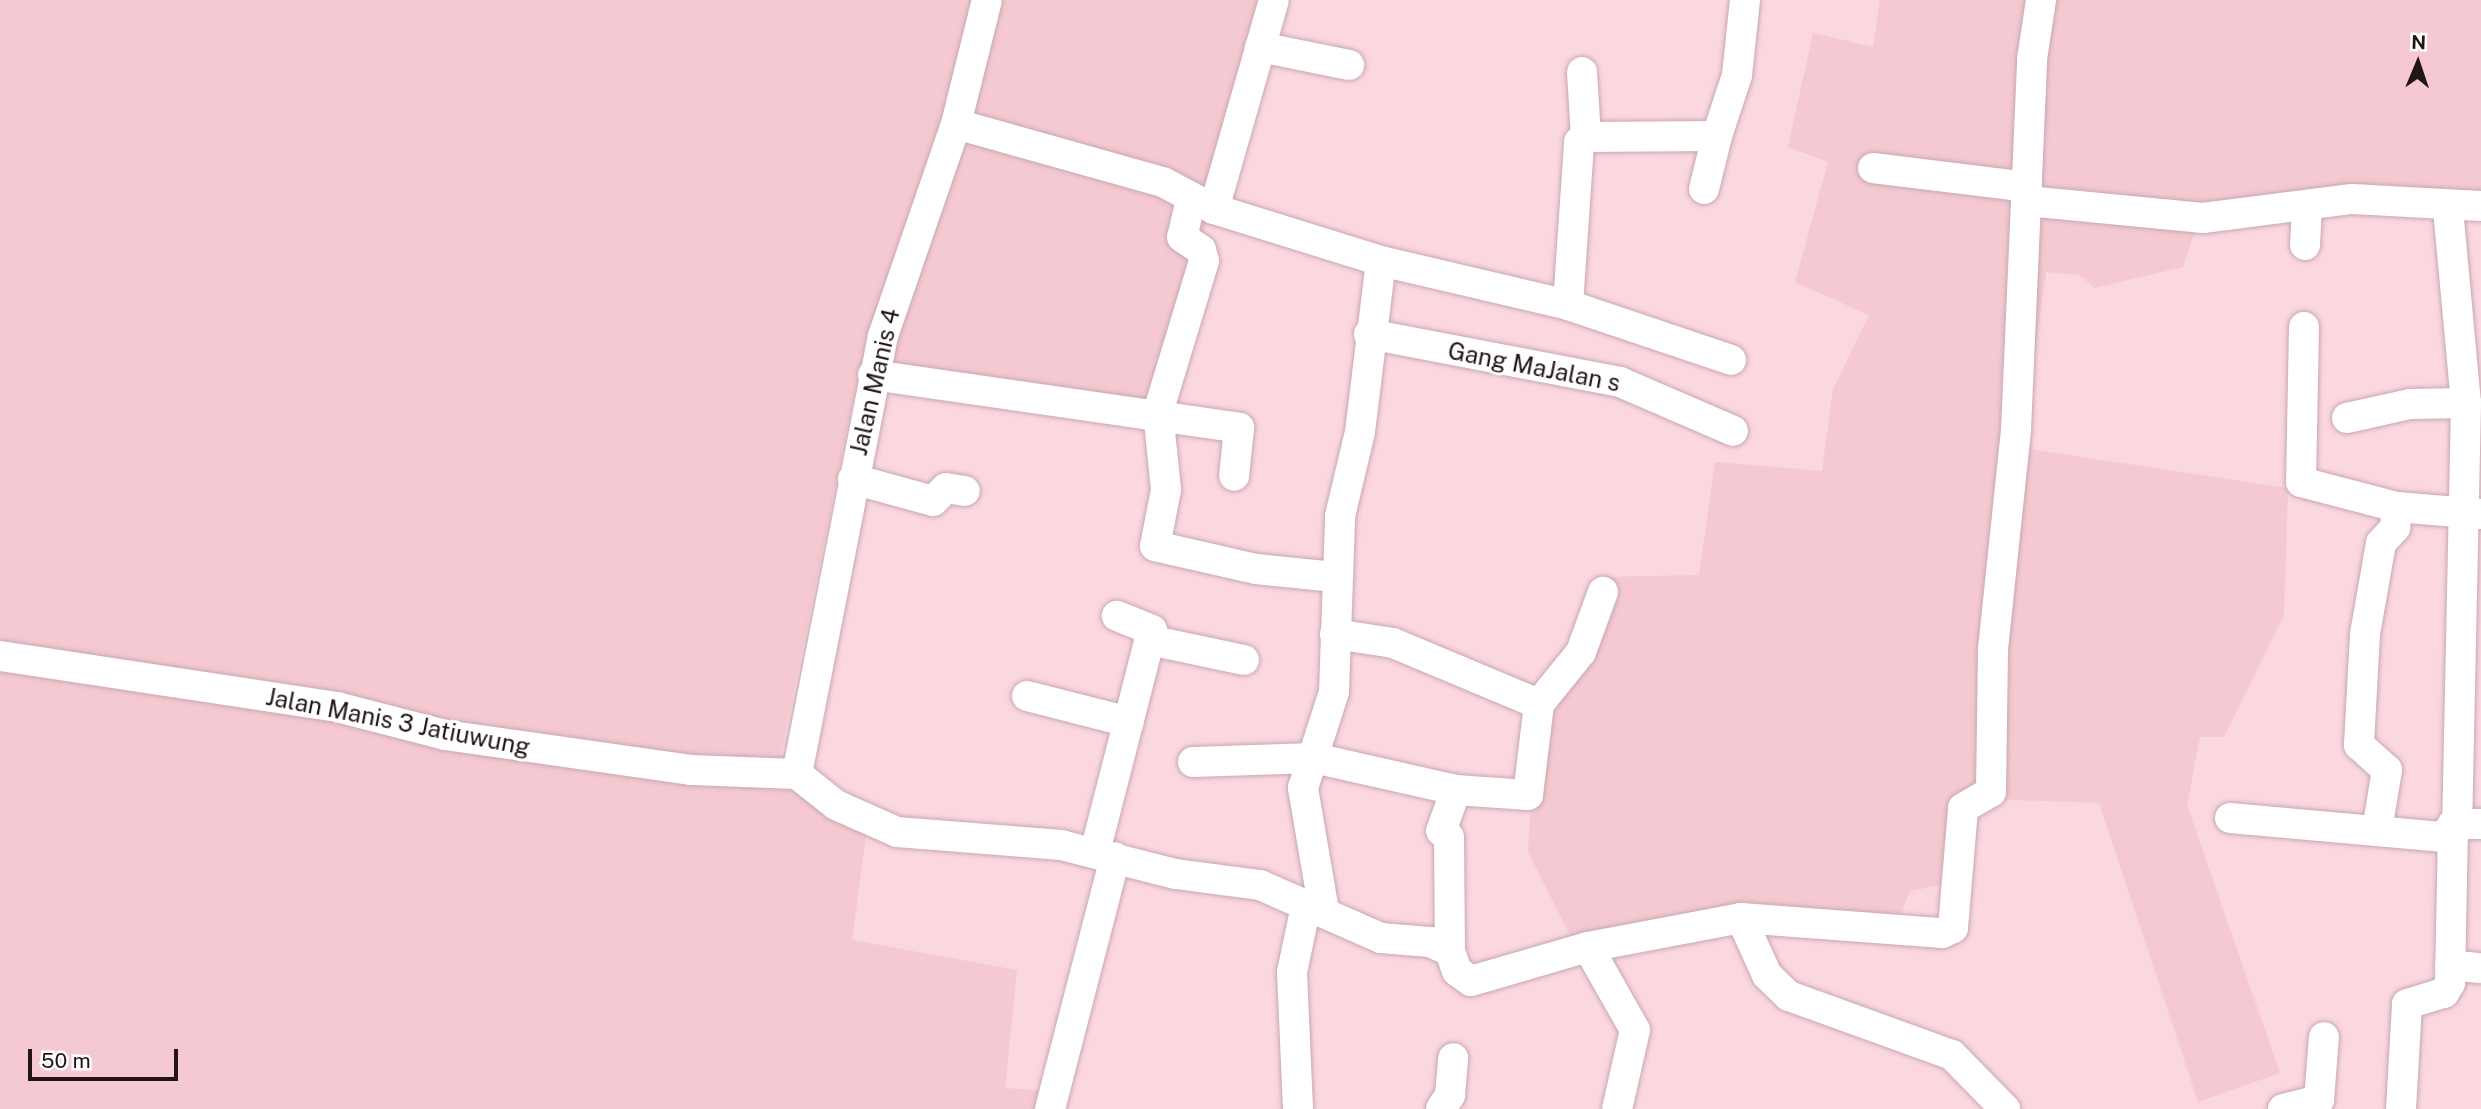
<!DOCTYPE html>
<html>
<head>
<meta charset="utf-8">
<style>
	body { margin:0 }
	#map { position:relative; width:2481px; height:1109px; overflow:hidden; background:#fbd7df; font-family:"Public Sans",sans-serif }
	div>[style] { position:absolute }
	.built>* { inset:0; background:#f4c9d2 }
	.roads { filter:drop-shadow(0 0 2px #c9a8af) drop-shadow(0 0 2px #c9a8af) }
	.minor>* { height:30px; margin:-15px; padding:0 15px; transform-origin:15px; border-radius:15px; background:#fff }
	span { translate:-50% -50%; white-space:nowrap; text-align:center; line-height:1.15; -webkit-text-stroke:6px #fff; paint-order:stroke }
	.street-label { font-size:24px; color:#211517 }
	.north { position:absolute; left:2383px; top:28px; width:70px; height:70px; -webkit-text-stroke:5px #fff; paint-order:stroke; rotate:2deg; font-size:19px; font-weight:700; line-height:28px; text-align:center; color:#211517 }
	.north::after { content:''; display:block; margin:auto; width:24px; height:32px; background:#211517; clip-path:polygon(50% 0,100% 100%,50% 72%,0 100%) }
	.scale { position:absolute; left:28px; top:1049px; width:150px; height:32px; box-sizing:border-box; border:4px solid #211517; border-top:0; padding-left:9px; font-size:21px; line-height:24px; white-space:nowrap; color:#211517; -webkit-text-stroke:5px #fff; paint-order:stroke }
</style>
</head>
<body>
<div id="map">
	<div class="built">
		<div style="clip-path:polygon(0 0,1270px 0,1153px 413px,858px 376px,778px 766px,775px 788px,811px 795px,867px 828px,852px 940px,1017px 970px,1005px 1088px,1061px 1092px,1056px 1109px,0 1109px)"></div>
		<div style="clip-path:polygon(1880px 0,2481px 0,2481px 193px,2330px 198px,2252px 227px,2196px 227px,2183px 267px,2095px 288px,2079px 275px,2046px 272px,2022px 448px,2288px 488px,2284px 615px,2224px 737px,2200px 737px,2187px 805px,2280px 1073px,2198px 1102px,2099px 803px,1958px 798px,1946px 884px,1910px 891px,1896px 927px,1741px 901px,1577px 949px,1528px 852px,1537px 706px,1581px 654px,1603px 577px,1699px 575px,1715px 462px,1822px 471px,1833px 389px,1869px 315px,1795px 282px,1828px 162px,1788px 147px,1813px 33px,1873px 47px)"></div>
	</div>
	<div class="roads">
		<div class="minor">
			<div style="left:1260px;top:47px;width:91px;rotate:11.4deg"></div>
			<div style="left:1582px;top:72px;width:65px;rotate:86.5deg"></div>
			<div style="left:956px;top:124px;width:215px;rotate:15.7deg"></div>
			<div style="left:1163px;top:182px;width:58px;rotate:27.9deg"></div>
			<div style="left:1214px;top:209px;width:175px;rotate:17.3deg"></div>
			<div style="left:1381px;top:261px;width:192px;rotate:13.2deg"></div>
			<div style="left:1568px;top:305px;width:163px;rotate:-86.1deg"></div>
			<div style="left:1579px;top:142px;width:9px;rotate:-36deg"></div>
			<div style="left:1586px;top:137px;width:131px;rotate:-0.4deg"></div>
			<div style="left:1717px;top:136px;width:64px;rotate:-71.8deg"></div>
			<div style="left:1737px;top:75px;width:75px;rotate:-83.9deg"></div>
			<div style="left:1873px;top:168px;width:155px;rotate:7deg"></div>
			<div style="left:1704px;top:189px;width:55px;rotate:-76.2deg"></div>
			<div style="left:1191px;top:199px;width:39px;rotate:103deg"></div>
			<div style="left:1182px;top:237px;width:23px;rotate:34deg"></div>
			<div style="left:1201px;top:250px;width:11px;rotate:75deg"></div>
			<div style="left:1204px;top:261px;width:158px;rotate:106.9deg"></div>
			<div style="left:1158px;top:412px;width:78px;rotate:84.1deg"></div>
			<div style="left:1166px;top:490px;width:57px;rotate:101.1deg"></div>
			<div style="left:1155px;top:546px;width:104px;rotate:12.8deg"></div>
			<div style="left:1256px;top:569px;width:79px;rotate:5.8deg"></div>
			<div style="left:2027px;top:201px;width:177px;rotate:5.5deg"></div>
			<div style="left:2203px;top:218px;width:150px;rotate:-7.3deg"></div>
			<div style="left:2352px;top:199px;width:129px;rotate:3.1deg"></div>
			<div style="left:1214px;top:209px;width:217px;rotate:-74deg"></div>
			<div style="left:2448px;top:209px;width:195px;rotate:84.7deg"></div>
			<div style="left:2466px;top:403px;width:420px;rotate:91.2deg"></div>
			<div style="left:2305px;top:245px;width:39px;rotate:-87deg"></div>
			<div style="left:1568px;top:305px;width:172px;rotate:18.6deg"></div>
			<div style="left:2304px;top:327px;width:155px;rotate:91.1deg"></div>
			<div style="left:2301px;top:482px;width:99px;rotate:14.6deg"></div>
			<div style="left:2397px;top:507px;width:84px;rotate:4.8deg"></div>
			<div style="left:1369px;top:334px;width:256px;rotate:10.8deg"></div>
			<div style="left:1620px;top:382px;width:123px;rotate:23.4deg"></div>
			<div style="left:873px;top:375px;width:370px;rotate:8.2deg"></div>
			<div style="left:1239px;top:428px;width:48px;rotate:95.9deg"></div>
			<div style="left:2347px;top:418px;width:65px;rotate:-12.5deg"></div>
			<div style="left:2410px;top:404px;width:56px;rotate:-1deg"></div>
			<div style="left:853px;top:479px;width:83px;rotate:15.4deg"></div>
			<div style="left:933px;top:501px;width:18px;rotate:-45deg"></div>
			<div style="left:946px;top:488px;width:19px;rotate:9deg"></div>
			<div style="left:1335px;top:634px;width:59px;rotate:8.8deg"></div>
			<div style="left:1393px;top:643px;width:158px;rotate:22.7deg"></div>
			<div style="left:1149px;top:640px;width:97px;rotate:11.9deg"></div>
			<div style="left:0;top:656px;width:341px;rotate:8.6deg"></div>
			<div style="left:337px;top:707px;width:112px;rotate:14.5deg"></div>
			<div style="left:445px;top:735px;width:248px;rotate:8.1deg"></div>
			<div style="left:691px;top:770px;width:106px;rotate:2.2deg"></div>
			<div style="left:1027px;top:696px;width:105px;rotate:14.3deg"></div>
			<div style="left:1193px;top:762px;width:121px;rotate:-1.9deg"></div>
			<div style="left:1314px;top:758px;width:146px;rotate:12.7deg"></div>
			<div style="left:1456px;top:790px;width:72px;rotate:4deg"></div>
			<div style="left:1528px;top:795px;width:92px;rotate:-83.1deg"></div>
			<div style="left:1539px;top:704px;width:67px;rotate:-51.1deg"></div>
			<div style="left:1581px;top:652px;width:64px;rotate:-69.9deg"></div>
			<div style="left:797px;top:774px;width:50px;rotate:38.5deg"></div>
			<div style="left:836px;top:805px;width:67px;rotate:23.9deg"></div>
			<div style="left:897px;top:832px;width:165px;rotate:4.5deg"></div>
			<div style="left:1061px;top:845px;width:119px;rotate:14.2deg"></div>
			<div style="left:1176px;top:874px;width:85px;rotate:7.5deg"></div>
			<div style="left:1260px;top:885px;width:132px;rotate:23.7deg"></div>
			<div style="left:1381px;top:938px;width:49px;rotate:4.7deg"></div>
			<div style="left:1430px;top:942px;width:22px;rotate:24deg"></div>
			<div style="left:1450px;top:951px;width:21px;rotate:71deg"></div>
			<div style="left:1457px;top:971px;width:17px;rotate:36deg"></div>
			<div style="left:1471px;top:981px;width:122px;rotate:-16.2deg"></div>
			<div style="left:1588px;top:947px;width:156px;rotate:-10.7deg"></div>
			<div style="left:1741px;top:918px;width:63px;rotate:65.5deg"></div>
			<div style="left:1767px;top:975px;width:30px;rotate:44deg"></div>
			<div style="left:1789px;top:996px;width:173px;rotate:19.9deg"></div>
			<div style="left:1952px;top:1055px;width:76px;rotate:45.5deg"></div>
			<div style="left:797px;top:774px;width:446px;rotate:-78.9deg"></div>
			<div style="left:883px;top:336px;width:224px;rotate:-71deg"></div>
			<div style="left:956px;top:124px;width:128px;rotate:-76deg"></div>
			<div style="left:2230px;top:818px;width:215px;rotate:5.1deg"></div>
			<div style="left:2444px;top:837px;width:16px;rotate:-55deg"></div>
			<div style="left:2453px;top:824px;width:28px"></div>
			<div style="left:2377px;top:830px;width:61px;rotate:-80.5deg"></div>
			<div style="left:2387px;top:770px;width:38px;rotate:-138deg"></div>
			<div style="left:2359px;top:745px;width:111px;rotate:-86.9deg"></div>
			<div style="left:2365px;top:634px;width:92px;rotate:-80deg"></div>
			<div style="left:2381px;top:543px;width:21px;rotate:-47deg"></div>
			<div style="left:2395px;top:528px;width:21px;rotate:-85deg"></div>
			<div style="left:1441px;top:831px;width:44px;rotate:-69.9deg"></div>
			<div style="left:1449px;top:837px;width:114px;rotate:89.5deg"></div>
			<div style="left:1095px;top:852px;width:229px;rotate:-75.6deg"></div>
			<div style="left:1152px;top:630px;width:38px;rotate:-158deg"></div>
			<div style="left:1324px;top:911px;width:125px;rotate:-99.7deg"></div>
			<div style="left:1303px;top:788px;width:101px;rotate:-72.1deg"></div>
			<div style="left:1334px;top:692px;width:176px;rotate:-88deg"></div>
			<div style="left:1340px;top:516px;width:86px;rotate:-76.6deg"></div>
			<div style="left:1360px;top:432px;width:172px;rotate:-83deg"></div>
			<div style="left:1741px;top:918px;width:202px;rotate:4.3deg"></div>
			<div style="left:1942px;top:933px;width:12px;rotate:-24deg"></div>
			<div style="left:1953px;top:928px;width:120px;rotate:-85.2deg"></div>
			<div style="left:1963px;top:808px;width:32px;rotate:-30deg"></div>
			<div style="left:1991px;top:792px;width:143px;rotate:-89.2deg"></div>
			<div style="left:1993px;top:649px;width:220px;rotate:-84deg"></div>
			<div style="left:2016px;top:430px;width:371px;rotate:-87.5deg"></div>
			<div style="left:2032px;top:59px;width:60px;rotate:-81.3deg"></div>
			<div style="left:1588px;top:947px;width:95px;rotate:60.5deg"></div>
			<div style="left:1635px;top:1030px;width:81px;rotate:102.8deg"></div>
			<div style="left:2450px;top:965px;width:31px;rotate:6deg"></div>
			<div style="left:1050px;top:1109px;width:260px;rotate:-75.5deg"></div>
			<div style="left:1298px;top:1109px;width:137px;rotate:-92.5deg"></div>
			<div style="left:1292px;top:972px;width:67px;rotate:-78deg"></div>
			<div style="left:1441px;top:1109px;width:17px;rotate:-57deg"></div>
			<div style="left:1450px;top:1095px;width:37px;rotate:-85deg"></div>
			<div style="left:2283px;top:1109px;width:37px;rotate:-14deg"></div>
			<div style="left:2319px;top:1100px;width:63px;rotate:-85.5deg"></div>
			<div style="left:2401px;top:1109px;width:105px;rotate:-86.7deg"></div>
			<div style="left:2407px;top:1004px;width:39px;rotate:-17deg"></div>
			<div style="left:2444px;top:993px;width:12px;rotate:-59deg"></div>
			<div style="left:2450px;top:983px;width:159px;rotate:-88.9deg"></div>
		</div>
	</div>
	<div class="street-label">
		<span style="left:1534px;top:367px;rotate:11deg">Gang MaJalan s</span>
		<span style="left:875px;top:382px;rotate:-77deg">Jalan Manis 4</span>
		<span style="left:398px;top:722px;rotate:11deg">Jalan Manis 3 Jatiuwung</span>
	</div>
	<div class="north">N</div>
	<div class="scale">50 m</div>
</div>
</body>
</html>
